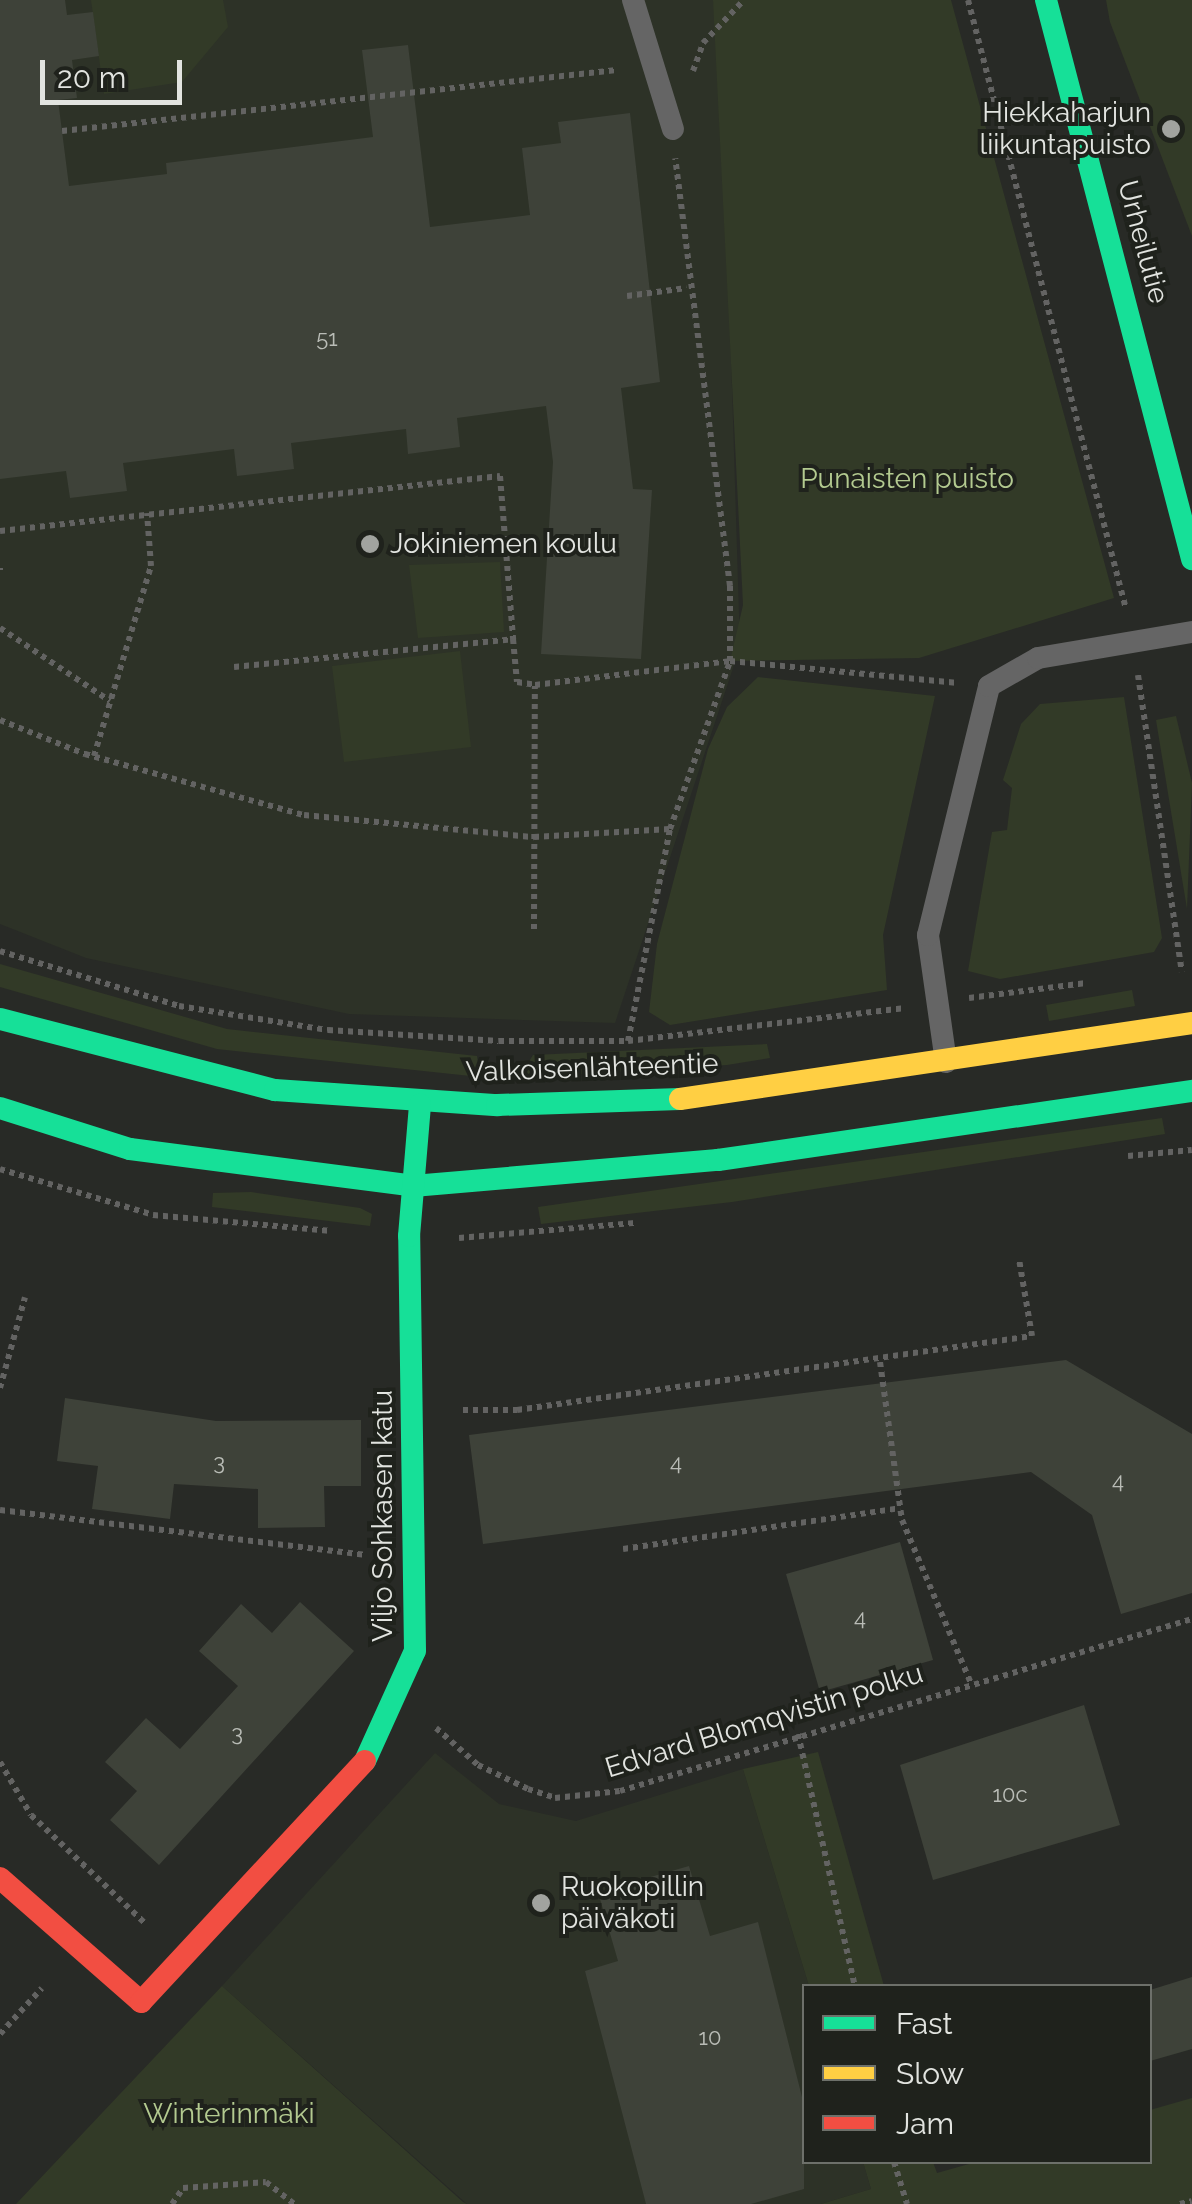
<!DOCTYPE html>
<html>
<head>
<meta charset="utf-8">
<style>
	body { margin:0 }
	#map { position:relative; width:1192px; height:2204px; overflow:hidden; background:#282a26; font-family:Raleway,sans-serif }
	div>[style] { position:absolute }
	.built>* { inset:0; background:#2d3227 }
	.green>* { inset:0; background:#323a27 }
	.building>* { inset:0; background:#3e4239 }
	.path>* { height:6px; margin-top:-3px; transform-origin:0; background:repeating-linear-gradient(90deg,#636362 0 5px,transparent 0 10px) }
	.lane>* { height:22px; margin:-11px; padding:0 11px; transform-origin:11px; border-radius:11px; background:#656565 }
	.fast>* { height:22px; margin:-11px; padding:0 11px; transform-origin:11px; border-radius:11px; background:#16e098 }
	.slow>* { height:22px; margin:-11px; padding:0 11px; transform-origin:11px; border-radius:11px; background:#ffcf43 }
	.jam>* { height:22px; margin:-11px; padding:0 11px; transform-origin:11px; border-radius:11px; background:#f24e42 }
	.dots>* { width:28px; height:28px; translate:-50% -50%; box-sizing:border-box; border:5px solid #1f221c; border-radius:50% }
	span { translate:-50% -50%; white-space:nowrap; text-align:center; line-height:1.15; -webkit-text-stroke:8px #1f221c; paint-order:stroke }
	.number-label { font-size:22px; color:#b9bcb6 }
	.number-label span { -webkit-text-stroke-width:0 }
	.poi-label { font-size:28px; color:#e2e4e0 }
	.right { translate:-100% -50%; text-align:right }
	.left { translate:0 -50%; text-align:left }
	.street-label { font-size:28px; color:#e2e4e0 }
	.park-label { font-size:28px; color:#b3ca90 }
	.legend { position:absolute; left:802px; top:1984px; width:350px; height:180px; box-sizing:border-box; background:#1f221c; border:2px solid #6d706a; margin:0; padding:12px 18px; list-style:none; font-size:30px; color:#e2e4e0 }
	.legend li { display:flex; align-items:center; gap:20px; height:50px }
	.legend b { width:50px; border:2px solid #6d706a }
	.scale { position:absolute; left:40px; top:60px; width:142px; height:45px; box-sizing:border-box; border:5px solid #e2e4e0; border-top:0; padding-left:12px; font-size:30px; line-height:35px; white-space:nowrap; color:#e2e4e0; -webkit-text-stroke:8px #1f221c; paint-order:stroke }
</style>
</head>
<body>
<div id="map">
	<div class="built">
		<div style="clip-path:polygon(0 0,713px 0,721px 32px,740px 647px,615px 1023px,349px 1014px,86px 958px,0 924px)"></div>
		<div style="clip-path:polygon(435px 1753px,499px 1804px,576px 1821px,743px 1769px,809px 1986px,804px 2162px,863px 2162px,871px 2189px,821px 2204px,467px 2204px,222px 1986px)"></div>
	</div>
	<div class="green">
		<div style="clip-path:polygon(91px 0,223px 0,228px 27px,182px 82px,104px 94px)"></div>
		<div style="clip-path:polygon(713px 0,951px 0,1114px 598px,919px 658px,730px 661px,743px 605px)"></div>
		<div style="clip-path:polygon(1106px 0,1192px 0,1192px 236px,1110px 22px)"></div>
		<div style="clip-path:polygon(500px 562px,504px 632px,418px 638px,409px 565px)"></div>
		<div style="clip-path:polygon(460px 651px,471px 747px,344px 762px,332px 666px)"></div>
		<div style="clip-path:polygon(758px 677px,935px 696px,883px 935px,887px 990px,670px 1025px,649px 1012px,657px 944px,708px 749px,727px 707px)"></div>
		<div style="clip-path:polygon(1124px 697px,1162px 938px,1154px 952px,1000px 979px,968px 971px,992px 832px,1007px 830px,1012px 788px,1003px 780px,1021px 724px,1040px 704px)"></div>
		<div style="clip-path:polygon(1176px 716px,1192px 783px,1187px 909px,1156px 720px)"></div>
		<div style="clip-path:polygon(0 964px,227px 1029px,477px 1056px,480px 1077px,217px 1049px,0 987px)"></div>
		<div style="clip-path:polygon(1132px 990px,1135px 1006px,1049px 1021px,1046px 1005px)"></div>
		<div style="clip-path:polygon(767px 1044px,770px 1058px,727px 1065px,519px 1078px,533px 1055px)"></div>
		<div style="clip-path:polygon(1162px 1118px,1165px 1134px,732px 1202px,541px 1224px,538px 1207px)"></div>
		<div style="clip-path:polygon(251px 1192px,360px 1208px,372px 1214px,370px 1226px,212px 1207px,213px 1193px)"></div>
		<div style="clip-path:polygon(818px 1752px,884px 1986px,809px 1986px,743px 1769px)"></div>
		<div style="clip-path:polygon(222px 1986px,463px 2202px,467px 2204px,16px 2204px)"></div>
		<div style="clip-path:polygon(1192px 2098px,1192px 2204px,821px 2204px,871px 2189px,863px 2162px,933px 2162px,937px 2173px,976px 2162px,1150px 2162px,1150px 2110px)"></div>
	</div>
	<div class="building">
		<div style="clip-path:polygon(0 0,65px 0,67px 15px,93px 12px,99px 56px,72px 60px,77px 98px,58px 100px,69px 186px,167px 174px,166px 163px,373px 137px,362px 50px,408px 45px,430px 227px,530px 215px,522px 148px,561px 143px,558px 122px,630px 113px,660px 382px,621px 388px,633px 489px,652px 490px,641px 659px,541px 654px,553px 462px,546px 406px,457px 418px,460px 447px,408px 454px,406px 429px,291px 443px,294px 469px,237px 476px,234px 449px,123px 463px,127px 491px,70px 498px,66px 471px,0 479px)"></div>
		<div style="clip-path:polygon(1066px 1360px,1192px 1434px,1192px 1593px,1121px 1614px,1092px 1515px,1031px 1472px,483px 1544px,469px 1435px)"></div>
		<div style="clip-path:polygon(65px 1398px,216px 1421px,361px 1420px,361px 1486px,324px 1486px,325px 1527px,258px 1528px,258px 1489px,174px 1484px,170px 1519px,92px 1509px,98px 1466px,57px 1461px)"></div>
		<div style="clip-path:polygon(900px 1542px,933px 1660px,820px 1692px,786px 1574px)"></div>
		<div style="clip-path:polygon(300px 1602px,354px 1651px,159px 1865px,110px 1820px,137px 1791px,105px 1762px,146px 1718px,180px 1749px,238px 1686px,199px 1651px,241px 1604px,272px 1633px)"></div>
		<div style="clip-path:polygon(1084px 1705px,1120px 1825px,933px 1880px,900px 1765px)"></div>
		<div style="clip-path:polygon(689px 1866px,710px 1936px,758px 1922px,804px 2105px,804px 2189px,751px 2204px,646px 2204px,585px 1971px,618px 1961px,598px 1892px)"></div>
		<div style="clip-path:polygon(1192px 1977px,1192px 2049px,1150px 2061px,1150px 1990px)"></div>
	</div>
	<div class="path">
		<div style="left:968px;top:0;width:629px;rotate:75.46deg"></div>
		<div style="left:693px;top:71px;width:30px;rotate:-70deg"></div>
		<div style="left:703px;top:43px;width:59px;rotate:-46.4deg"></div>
		<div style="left:62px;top:131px;width:558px;rotate:-6.27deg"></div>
		<div style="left:627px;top:296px;width:60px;rotate:-7.7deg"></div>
		<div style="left:0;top:531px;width:503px;rotate:-6.28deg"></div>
		<div style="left:500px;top:476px;width:164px;rotate:85.4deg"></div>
		<div style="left:0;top:568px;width:2px;rotate:90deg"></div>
		<div style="left:0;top:628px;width:132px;rotate:33.6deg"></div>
		<div style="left:234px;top:667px;width:280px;rotate:-5.7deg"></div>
		<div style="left:513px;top:639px;width:43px;rotate:84.7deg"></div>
		<div style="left:517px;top:682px;width:18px;rotate:9deg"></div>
		<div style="left:535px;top:685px;width:196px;rotate:-7deg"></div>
		<div style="left:730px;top:661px;width:229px;rotate:5.5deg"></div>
		<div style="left:1138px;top:675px;width:300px;rotate:81.6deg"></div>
		<div style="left:0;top:720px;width:92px;rotate:21.8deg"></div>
		<div style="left:85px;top:754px;width:227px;rotate:15.6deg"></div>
		<div style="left:304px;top:815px;width:231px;rotate:5.5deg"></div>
		<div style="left:534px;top:837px;width:136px;rotate:-3.4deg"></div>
		<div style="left:94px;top:756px;width:198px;rotate:-73.3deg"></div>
		<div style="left:151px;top:566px;width:53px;rotate:-94.3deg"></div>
		<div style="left:534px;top:929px;width:243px;rotate:-89.8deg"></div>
		<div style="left:0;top:951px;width:187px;rotate:17.1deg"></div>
		<div style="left:179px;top:1006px;width:151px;rotate:9.2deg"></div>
		<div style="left:328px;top:1030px;width:171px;rotate:3.7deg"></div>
		<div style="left:499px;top:1041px;width:129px"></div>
		<div style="left:628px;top:1041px;width:277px;rotate:-6.8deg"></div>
		<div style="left:969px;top:998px;width:118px;rotate:-7.3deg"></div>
		<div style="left:628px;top:1041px;width:216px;rotate:-78.8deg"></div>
		<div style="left:670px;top:829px;width:178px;rotate:-70.3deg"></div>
		<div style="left:730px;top:661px;width:75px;rotate:-90deg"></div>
		<div style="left:730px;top:586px;width:431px;rotate:-97.3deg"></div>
		<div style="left:1128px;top:1156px;width:64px;rotate:-5.4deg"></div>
		<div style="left:0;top:1169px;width:160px;rotate:16.7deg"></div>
		<div style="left:153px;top:1215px;width:179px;rotate:5.1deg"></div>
		<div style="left:459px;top:1238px;width:177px;rotate:-4.9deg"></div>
		<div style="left:880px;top:1362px;width:160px;rotate:82.1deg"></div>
		<div style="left:902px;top:1520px;width:177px;rotate:67.1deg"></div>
		<div style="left:0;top:1388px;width:94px;rotate:-74.6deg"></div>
		<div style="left:463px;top:1410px;width:54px"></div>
		<div style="left:517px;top:1410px;width:520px;rotate:-8.18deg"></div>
		<div style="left:1032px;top:1336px;width:78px;rotate:-99.6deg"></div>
		<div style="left:0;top:1510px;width:369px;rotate:7deg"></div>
		<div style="left:623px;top:1549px;width:280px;rotate:-8.4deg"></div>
		<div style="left:436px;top:1728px;width:56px;rotate:41.4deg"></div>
		<div style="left:478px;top:1765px;width:55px;rotate:25.6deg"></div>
		<div style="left:528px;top:1789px;width:28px;rotate:18deg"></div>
		<div style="left:555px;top:1798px;width:65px;rotate:-6.1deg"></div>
		<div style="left:620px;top:1791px;width:597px;rotate:-16.74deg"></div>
		<div style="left:798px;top:1734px;width:258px;rotate:77.3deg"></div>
		<div style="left:0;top:1762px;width:61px;rotate:59.7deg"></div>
		<div style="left:31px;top:1815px;width:157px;rotate:43.5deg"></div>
		<div style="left:0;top:2034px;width:62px;rotate:-47.6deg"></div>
		<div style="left:894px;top:2162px;width:44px;rotate:72.8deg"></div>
		<div style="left:172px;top:2204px;width:19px;rotate:-55deg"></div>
		<div style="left:183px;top:2188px;width:83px;rotate:-4.1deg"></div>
		<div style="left:266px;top:2182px;width:36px;rotate:38deg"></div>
		<div style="left:1180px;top:2204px;width:12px;rotate:-14deg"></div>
	</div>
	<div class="lane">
		<div style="left:633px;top:0;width:135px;rotate:72.8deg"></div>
		<div style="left:946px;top:1062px;width:128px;rotate:-98.1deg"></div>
		<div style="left:928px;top:935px;width:256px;rotate:-76.2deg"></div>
		<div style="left:989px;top:686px;width:56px;rotate:-29.7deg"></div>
		<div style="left:1038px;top:658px;width:156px;rotate:-9.6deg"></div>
	</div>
	<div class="fast">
		<div style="left:1046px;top:0;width:578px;rotate:75.36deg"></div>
		<div style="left:0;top:1019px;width:284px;rotate:14.5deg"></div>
		<div style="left:275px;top:1090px;width:223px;rotate:3.9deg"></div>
		<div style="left:497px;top:1105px;width:183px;rotate:-1.9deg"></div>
		<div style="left:0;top:1108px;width:136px;rotate:17.5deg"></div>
		<div style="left:130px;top:1149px;width:285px;rotate:7.4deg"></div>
		<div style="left:413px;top:1186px;width:306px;rotate:-4.9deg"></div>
		<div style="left:718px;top:1160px;width:479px;rotate:-8.3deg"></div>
		<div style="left:365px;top:1761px;width:121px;rotate:-65.6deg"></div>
		<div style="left:415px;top:1651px;width:415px;rotate:-90.8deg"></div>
		<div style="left:409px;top:1236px;width:132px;rotate:-85.2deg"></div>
	</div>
	<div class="slow">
		<div style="left:680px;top:1099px;width:518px;rotate:-8.44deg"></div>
	</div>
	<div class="jam">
		<div style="left:0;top:1878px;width:188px;rotate:41.3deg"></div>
		<div style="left:141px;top:2002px;width:329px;rotate:-47.1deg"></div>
	</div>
	<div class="dots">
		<div style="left:1171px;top:129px;background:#a1a39f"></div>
		<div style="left:370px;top:544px;background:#a1a39f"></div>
		<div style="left:541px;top:1903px;background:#a1a39f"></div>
	</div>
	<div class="number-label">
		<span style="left:327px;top:339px">51</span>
		<span style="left:219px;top:1463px">3</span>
		<span style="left:676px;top:1463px">4</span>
		<span style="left:1118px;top:1481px">4</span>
		<span style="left:860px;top:1618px">4</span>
		<span style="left:237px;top:1734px">3</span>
		<span style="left:1010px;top:1795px">10c</span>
		<span style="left:710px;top:2038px">10</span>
	</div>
	<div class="poi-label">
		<span class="right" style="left:1151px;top:129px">Hiekkaharjun<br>liikuntapuisto</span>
		<span class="left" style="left:390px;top:544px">Jokiniemen koulu</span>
		<span class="left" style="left:561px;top:1903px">Ruokopillin<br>päiväkoti</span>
	</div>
	<div class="street-label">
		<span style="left:1143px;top:242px;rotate:75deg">Urheilutie</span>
		<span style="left:592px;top:1068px;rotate:-2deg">Valkoisenlähteentie</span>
		<span style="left:383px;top:1516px;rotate:-90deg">Viljo Sohkasen katu</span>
		<span style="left:764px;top:1721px;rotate:-17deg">Edvard Blomqvistin polku</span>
	</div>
	<div class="park-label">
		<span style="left:907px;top:479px">Punaisten puisto</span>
		<span style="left:229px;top:2114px">Winterinmäki</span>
	</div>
	<ul class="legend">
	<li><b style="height:12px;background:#16e098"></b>Fast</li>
	<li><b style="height:12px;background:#ffcf43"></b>Slow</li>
	<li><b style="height:12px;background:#f24e42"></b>Jam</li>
	</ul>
	<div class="scale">20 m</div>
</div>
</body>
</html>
